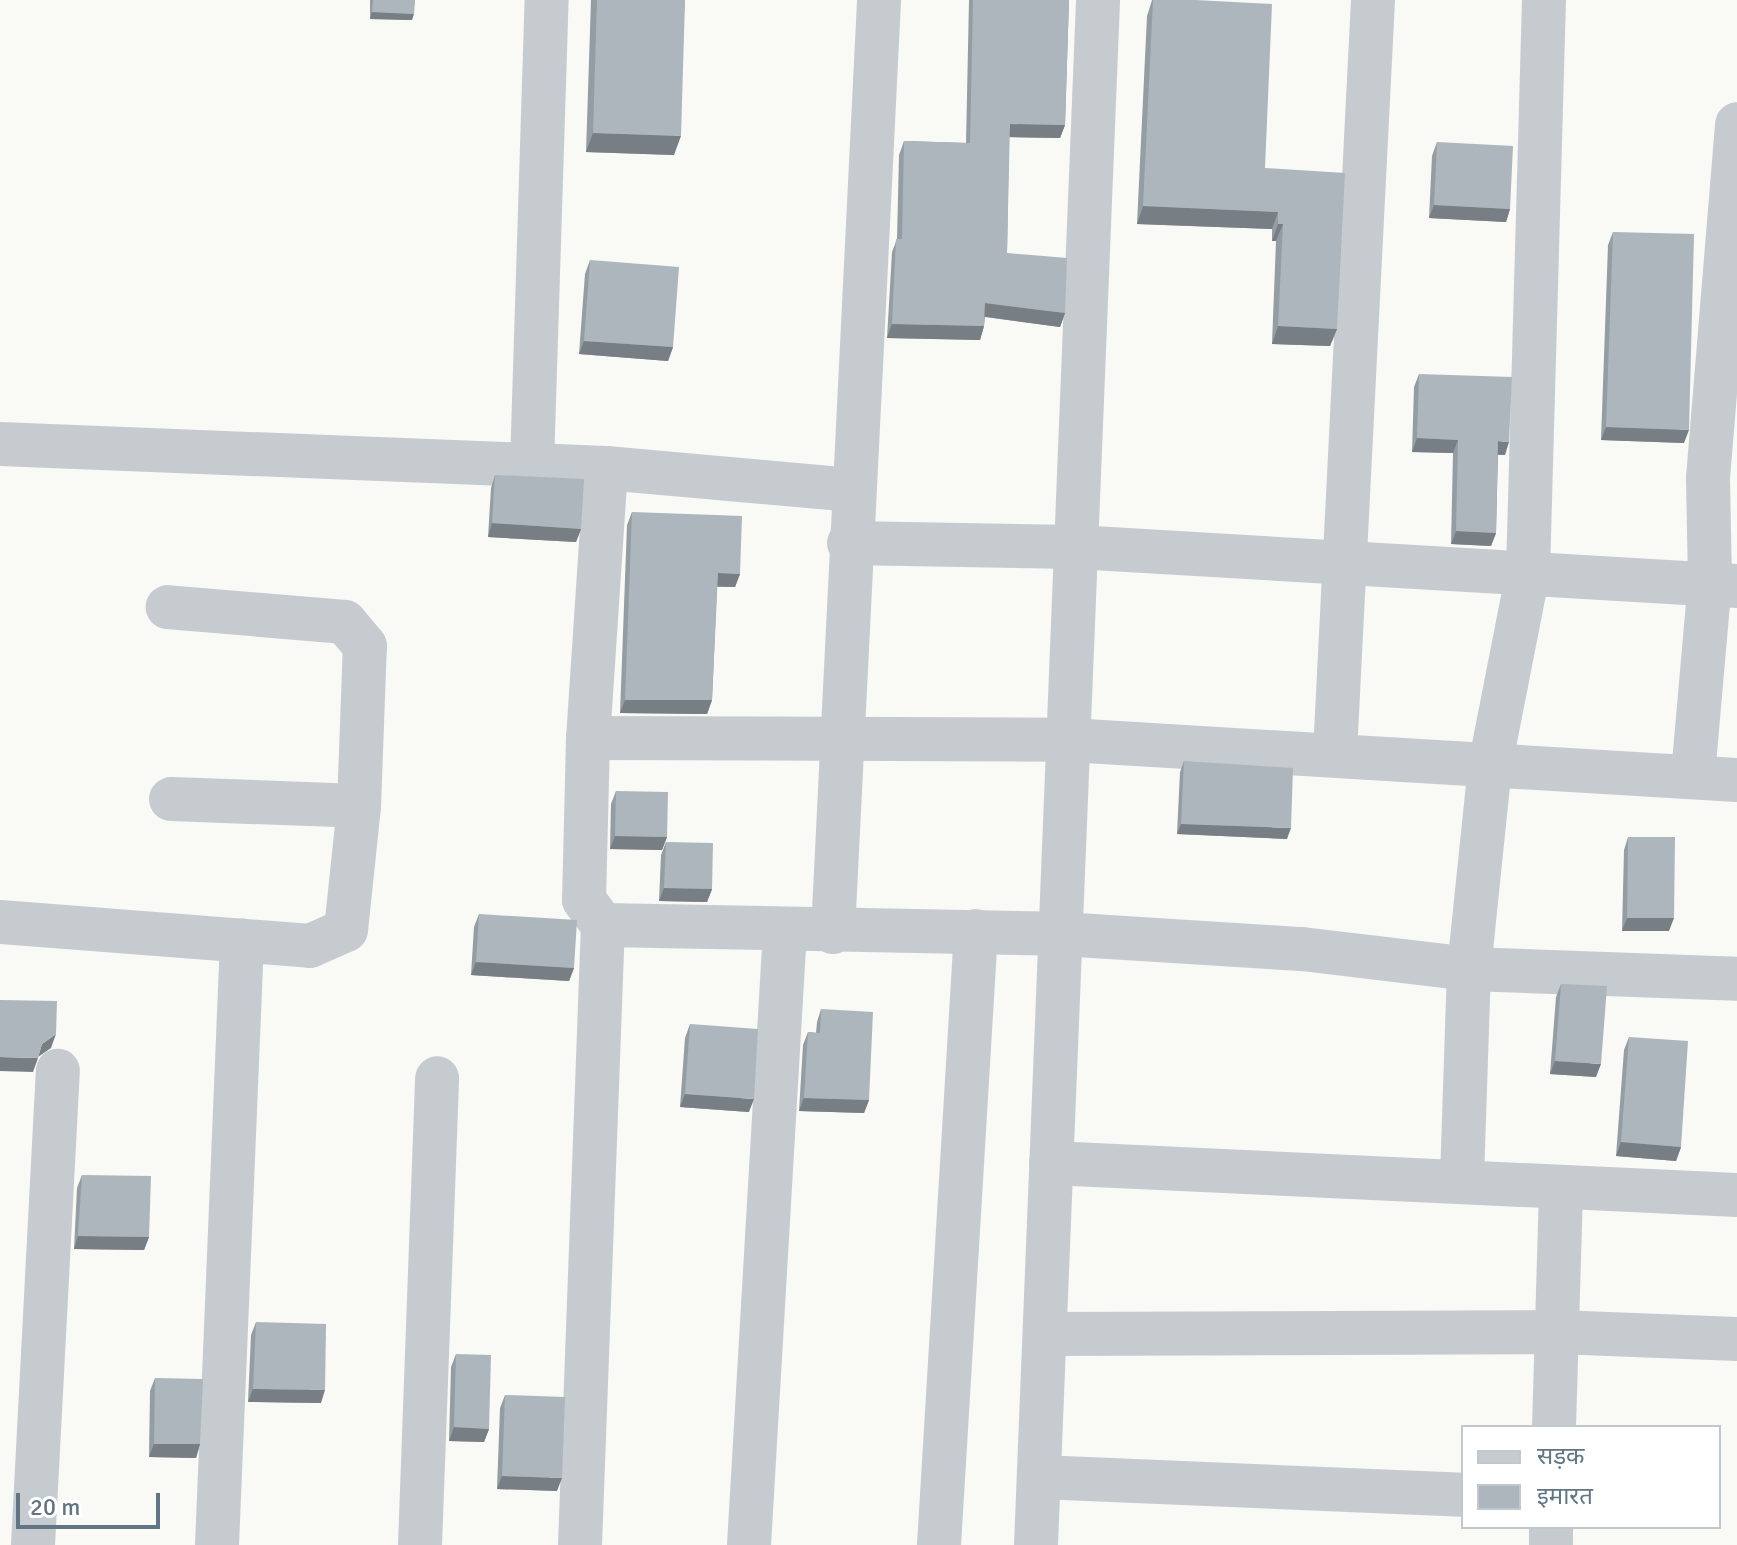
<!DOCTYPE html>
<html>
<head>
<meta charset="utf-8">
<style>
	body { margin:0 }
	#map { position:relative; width:1737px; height:1545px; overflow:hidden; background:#f9f9f6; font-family:Signika,"Noto Sans Devanagari",sans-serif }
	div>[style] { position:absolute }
	.minor>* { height:44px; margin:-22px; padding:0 22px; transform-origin:22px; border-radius:22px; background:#c6cbcf }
	.wall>* { inset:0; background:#949da2 }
	.shaded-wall>* { inset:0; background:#787f84 }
	.building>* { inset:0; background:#acb6bc }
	span { translate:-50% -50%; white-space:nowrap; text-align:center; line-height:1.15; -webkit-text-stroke:8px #fff; paint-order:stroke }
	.legend { position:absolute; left:1461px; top:1425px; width:260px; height:104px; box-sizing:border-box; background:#fff; border:2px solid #c0c8ce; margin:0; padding:10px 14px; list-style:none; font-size:24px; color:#617584 }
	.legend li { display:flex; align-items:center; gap:16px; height:40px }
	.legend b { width:40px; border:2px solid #c0c8ce }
	.scale { position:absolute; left:16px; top:1493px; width:144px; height:36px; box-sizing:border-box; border:4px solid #617584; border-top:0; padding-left:10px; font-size:24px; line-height:28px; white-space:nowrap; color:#617584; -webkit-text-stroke:6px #fff; paint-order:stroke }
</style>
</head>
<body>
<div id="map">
	<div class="minor">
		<div style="left:0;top:444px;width:606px;rotate:2.27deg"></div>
		<div style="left:606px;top:468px;width:246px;rotate:5.1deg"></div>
		<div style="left:532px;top:465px;width:465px;rotate:-88.2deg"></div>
		<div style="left:606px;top:468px;width:271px;rotate:93.8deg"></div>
		<div style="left:588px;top:738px;width:162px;rotate:91.4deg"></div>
		<div style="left:584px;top:900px;width:31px;rotate:53deg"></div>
		<div style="left:603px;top:925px;width:458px;rotate:1.1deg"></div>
		<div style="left:1061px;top:934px;width:241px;rotate:3.6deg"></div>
		<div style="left:1302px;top:949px;width:168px;rotate:6.8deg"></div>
		<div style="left:1469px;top:969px;width:268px;rotate:2.1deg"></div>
		<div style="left:849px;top:543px;width:227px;rotate:1deg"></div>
		<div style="left:1076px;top:547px;width:662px;rotate:3.38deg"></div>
		<div style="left:588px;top:738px;width:481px;rotate:0.2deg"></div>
		<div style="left:1069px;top:740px;width:669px;rotate:3.43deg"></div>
		<div style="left:1335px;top:753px;width:754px;rotate:-87.11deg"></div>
		<div style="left:1693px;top:775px;width:194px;rotate:-85deg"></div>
		<div style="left:1710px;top:582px;width:104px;rotate:-91.1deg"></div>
		<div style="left:1708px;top:478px;width:355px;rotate:-85.3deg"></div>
		<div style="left:171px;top:799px;width:188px;rotate:2.1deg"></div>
		<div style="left:0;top:922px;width:311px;rotate:4.4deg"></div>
		<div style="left:310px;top:946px;width:39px;rotate:-24deg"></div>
		<div style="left:346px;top:930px;width:125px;rotate:-84deg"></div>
		<div style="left:359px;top:806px;width:160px;rotate:-87.9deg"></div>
		<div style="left:365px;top:646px;width:31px;rotate:-130deg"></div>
		<div style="left:345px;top:622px;width:178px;rotate:-175.2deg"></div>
		<div style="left:833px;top:932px;width:933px;rotate:-87.17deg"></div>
		<div style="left:1051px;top:1163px;width:687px;rotate:2.67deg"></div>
		<div style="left:1462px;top:1179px;width:210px;rotate:-88.1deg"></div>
		<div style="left:1469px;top:969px;width:204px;rotate:-84.1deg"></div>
		<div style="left:1490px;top:766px;width:198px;rotate:-78.9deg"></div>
		<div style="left:1528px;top:572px;width:572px;rotate:-88.4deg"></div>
		<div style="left:1045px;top:1334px;width:512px;rotate:-0.22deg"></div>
		<div style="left:1557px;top:1332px;width:180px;rotate:2.2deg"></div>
		<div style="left:1554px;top:1427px;width:240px;rotate:-88.3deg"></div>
		<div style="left:1039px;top:1477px;width:424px;rotate:2.4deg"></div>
		<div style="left:33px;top:1545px;width:475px;rotate:-87deg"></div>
		<div style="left:217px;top:1545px;width:605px;rotate:-87.63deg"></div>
		<div style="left:420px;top:1545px;width:467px;rotate:-87.9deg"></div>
		<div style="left:580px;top:1545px;width:620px;rotate:-87.88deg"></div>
		<div style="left:749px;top:1545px;width:616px;rotate:-86.65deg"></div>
		<div style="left:939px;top:1545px;width:615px;rotate:-86.55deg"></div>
		<div style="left:1036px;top:1545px;width:1546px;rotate:-87.7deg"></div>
		<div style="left:1551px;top:1545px;width:18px;rotate:-90deg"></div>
	</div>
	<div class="wall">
		<div style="clip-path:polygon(370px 0,415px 0,412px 20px,370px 19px)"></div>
		<div style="clip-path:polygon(591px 0,685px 0,674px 155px,586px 152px)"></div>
		<div style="clip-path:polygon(969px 0,1069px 0,1065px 125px,1060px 138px,1009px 137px,1007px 253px,1065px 313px,1060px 327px,985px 317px,984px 326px,980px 340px,887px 338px,892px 252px,897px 239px,899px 155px,904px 141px,966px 143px)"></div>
		<div style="clip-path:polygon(1152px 0,1195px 0,1265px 168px,1337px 329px,1330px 346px,1272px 344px,1276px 241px,1272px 241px,1272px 229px,1137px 224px,1147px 16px)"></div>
		<div style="clip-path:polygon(1437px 142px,1510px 209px,1506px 222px,1429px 218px,1432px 156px)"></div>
		<div style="clip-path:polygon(1613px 232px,1684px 443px,1601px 440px,1608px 245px)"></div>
		<div style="clip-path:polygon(590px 260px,673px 347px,668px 361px,579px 354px,585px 274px)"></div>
		<div style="clip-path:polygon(1419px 374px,1505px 455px,1498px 455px,1496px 533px,1491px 546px,1451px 544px,1453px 453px,1412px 452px,1414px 387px)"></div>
		<div style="clip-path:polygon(495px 475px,581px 529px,576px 542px,488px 537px,491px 488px)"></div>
		<div style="clip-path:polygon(632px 512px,740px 574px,735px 587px,717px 587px,712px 700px,707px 714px,620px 713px,627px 525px)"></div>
		<div style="clip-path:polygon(1184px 761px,1287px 839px,1177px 834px,1180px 772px)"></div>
		<div style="clip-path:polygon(616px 791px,667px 837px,662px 850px,610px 849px,611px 804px)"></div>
		<div style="clip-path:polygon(1628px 837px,1669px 931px,1622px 931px,1624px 850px)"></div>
		<div style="clip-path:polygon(666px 842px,712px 889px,707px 902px,659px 901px,661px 855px)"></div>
		<div style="clip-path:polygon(479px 914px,574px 968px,569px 981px,471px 975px,474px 927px)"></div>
		<div style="clip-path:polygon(1561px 984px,1596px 1077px,1550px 1074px,1556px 997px)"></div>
		<div style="clip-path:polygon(821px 1009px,869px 1100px,864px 1113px,799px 1111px,803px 1045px,808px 1032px,816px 1033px,817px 1022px)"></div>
		<div style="clip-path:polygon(690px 1024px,749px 1112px,680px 1107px,685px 1038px)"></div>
		<div style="clip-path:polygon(1629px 1037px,1681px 1147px,1676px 1161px,1616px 1156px,1624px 1050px)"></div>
		<div style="clip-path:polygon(82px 1175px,149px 1237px,144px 1250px,74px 1249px,77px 1188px)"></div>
		<div style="clip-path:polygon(256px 1322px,321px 1403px,248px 1402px,251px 1335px)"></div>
		<div style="clip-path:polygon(456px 1354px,489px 1429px,484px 1442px,449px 1441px,451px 1367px)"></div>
		<div style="clip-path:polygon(155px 1378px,200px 1444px,196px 1458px,149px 1457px,150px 1391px)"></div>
		<div style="clip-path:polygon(505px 1395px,557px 1491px,497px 1489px,500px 1408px)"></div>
	</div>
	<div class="shaded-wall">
		<div style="clip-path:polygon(372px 12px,414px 14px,412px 20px,370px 19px)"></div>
		<div style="clip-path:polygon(1010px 124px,1065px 125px,1060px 138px,1005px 137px)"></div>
		<div style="clip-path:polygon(593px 133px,681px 136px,674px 155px,586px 152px)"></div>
		<div style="clip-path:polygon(1434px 205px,1510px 209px,1506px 222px,1429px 218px)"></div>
		<div style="clip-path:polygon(1143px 206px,1278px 212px,1272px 229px,1137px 224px)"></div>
		<div style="clip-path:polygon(1278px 224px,1283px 224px,1276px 241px,1272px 241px)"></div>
		<div style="clip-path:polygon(985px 303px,1065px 313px,1060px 327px,980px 316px)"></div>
		<div style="clip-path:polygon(892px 324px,984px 326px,980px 340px,887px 338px)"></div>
		<div style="clip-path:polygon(1278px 326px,1337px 329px,1330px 346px,1272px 344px)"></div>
		<div style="clip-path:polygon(584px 341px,673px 347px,668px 361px,579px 354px)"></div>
		<div style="clip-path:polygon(1606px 427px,1689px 430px,1684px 443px,1601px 440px)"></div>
		<div style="clip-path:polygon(1417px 438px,1458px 440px,1453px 453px,1412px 452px)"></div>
		<div style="clip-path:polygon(1498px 441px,1509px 442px,1505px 455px,1493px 454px)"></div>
		<div style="clip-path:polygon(492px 523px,581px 529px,576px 542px,488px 537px)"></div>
		<div style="clip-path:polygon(1456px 531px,1496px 533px,1491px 546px,1451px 544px)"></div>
		<div style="clip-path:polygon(718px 573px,740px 574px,735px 587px,713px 586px)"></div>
		<div style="clip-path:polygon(625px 700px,712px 700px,707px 714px,620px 713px)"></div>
		<div style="clip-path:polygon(1181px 824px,1291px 828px,1287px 839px,1177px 834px)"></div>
		<div style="clip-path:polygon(615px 836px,667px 837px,662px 850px,610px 849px)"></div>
		<div style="clip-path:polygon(664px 888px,712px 889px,707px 902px,659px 901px)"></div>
		<div style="clip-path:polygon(1627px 918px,1674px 918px,1669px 931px,1622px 931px)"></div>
		<div style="clip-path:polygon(476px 962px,574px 968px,569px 981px,471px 975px)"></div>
		<div style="clip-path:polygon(56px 1034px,51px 1048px,38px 1057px,42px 1044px)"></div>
		<div style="clip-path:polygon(0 1057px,38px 1058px,33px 1072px,0 1071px)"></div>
		<div style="clip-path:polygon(1555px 1061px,1601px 1064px,1596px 1077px,1550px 1074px)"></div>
		<div style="clip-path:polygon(685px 1094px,754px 1099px,749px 1112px,680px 1107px)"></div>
		<div style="clip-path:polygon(804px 1098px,869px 1100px,864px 1113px,799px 1111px)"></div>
		<div style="clip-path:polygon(1621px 1142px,1681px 1147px,1676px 1161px,1616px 1156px)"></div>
		<div style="clip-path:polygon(78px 1236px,149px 1237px,144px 1250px,74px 1249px)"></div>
		<div style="clip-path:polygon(253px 1389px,325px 1390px,321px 1403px,248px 1402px)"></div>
		<div style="clip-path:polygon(454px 1427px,489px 1429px,484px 1442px,449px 1441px)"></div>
		<div style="clip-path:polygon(154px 1444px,200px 1444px,196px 1458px,149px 1457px)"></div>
		<div style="clip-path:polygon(502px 1476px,562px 1478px,557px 1491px,497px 1489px)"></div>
	</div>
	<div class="building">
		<div style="clip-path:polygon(373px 0,415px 0,414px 14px,372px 12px)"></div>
		<div style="clip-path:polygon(597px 0,685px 0,681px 136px,593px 133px)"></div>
		<div style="clip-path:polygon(973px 0,1069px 0,1065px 125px,1010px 124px,1007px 253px,1067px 258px,1065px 313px,985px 303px,984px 326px,892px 324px,896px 239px,902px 239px,904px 141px,970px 143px)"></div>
		<div style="clip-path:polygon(1153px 0,1195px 0,1272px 4px,1265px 168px,1345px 173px,1337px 329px,1278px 326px,1283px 224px,1278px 224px,1278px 212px,1143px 206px)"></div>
		<div style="clip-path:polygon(1437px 142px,1513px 146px,1510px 209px,1434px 205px)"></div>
		<div style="clip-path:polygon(1613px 232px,1694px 234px,1689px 430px,1606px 427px)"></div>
		<div style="clip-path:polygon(590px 260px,679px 267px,673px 347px,584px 341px)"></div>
		<div style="clip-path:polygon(1419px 374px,1512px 377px,1509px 442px,1498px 441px,1496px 533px,1456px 531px,1458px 440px,1417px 438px)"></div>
		<div style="clip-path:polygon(495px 475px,584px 479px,581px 529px,492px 523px)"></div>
		<div style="clip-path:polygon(632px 512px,742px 516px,740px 574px,718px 573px,712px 700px,625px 700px)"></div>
		<div style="clip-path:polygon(1184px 761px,1293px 768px,1291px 828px,1181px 824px)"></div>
		<div style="clip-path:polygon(616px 791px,668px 792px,667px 837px,615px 836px)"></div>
		<div style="clip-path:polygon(1628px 837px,1675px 837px,1674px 918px,1627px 918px)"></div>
		<div style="clip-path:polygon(666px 842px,713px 843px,712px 889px,664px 888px)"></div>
		<div style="clip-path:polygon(479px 914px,577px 920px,574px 968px,476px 962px)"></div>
		<div style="clip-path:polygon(1561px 984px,1607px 986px,1601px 1064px,1555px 1061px)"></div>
		<div style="clip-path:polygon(0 1000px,57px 1001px,56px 1034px,42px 1044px,38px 1058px,0 1057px)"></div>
		<div style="clip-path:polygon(821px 1009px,873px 1012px,869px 1100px,804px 1098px,808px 1032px,820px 1033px)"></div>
		<div style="clip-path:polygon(690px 1024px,758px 1029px,754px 1099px,685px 1094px)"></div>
		<div style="clip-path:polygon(1629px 1037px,1688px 1041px,1681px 1147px,1621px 1142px)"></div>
		<div style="clip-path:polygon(82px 1175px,151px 1176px,149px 1237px,78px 1236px)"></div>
		<div style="clip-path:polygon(256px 1322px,326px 1324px,325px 1390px,253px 1389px)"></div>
		<div style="clip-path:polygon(456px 1354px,491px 1355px,489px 1429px,454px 1427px)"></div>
		<div style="clip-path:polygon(155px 1378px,203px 1379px,200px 1444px,154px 1444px)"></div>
		<div style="clip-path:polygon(505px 1395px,565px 1397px,562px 1478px,502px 1476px)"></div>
	</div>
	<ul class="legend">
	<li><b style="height:10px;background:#c6cbcf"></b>सड़क</li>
	<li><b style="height:22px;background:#acb6bc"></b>इमारत</li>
	</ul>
	<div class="scale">20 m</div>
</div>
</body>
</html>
